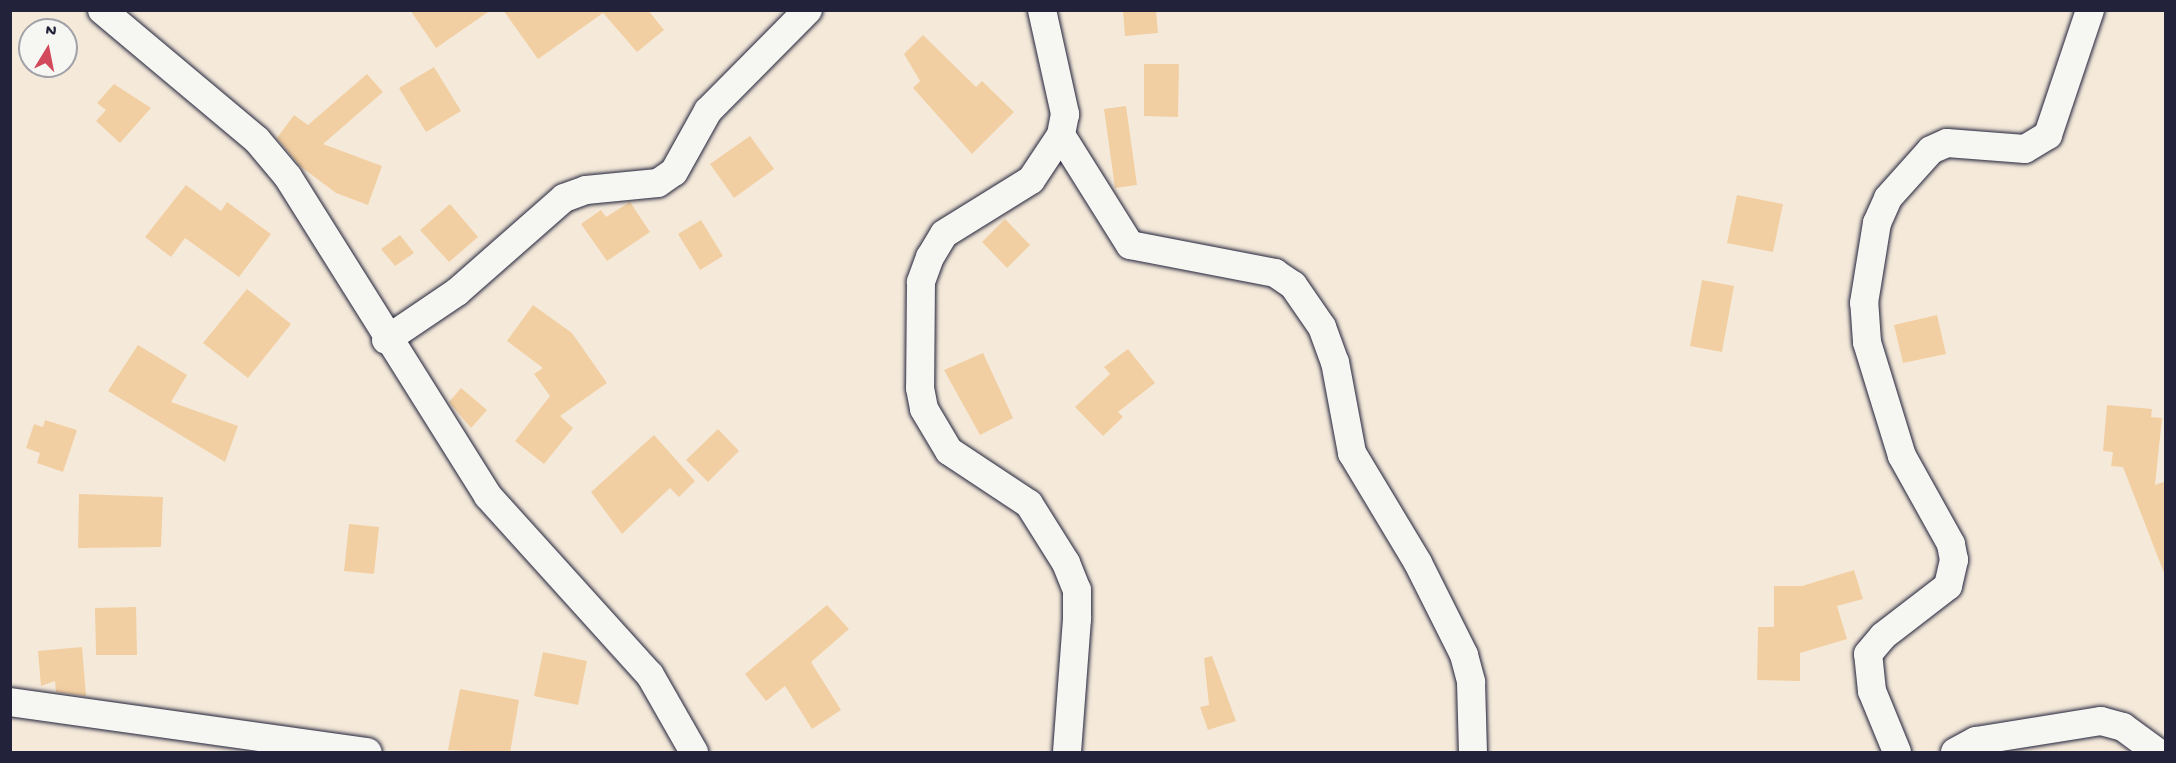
<!DOCTYPE html>
<html>
<head>
<meta charset="utf-8">
<style>
	body { margin:0 }
	#map { position:relative; width:2176px; height:763px; overflow:hidden; background:#f5eada; font-family:"Gochi Hand",sans-serif }
	div>[style] { position:absolute }
	.building>* { inset:0; background:#f2cfa2 }
	.roads { filter:drop-shadow(0 0 2px #22223b) drop-shadow(0 0 2px #22223b) }
	.minor>* { height:28px; margin:-14px; padding:0 14px; transform-origin:14px; border-radius:14px; background:#f6f6f2 }
	span { translate:-50% -50%; white-space:nowrap; text-align:center; line-height:1.15; -webkit-text-stroke:6px #f6f6f2; paint-order:stroke }
	.frame { position:absolute; inset:0; border:12px solid #22223b; pointer-events:none }
	.north { position:absolute; left:18px; top:18px; width:60px; height:60px; box-sizing:border-box; background:#f6f6f2; border:2px solid #a1a1a9; border-radius:50%; rotate:10deg; font-size:16px; font-weight:700; line-height:24px; text-align:center; color:#22223b }
	.north::after { content:''; display:block; margin:auto; width:21px; height:27px; background:#d1495b; clip-path:polygon(50% 0,100% 100%,50% 72%,0 100%) }
</style>
</head>
<body>
<div id="map">
	<div class="building">
		<div style="clip-path:polygon(410px 10px,491px 10px,436px 48px)"></div>
		<div style="clip-path:polygon(503px 10px,648px 10px,664px 30px,637px 52px,603px 13px,538px 59px)"></div>
		<div style="clip-path:polygon(1123px 10px,1156px 10px,1158px 33px,1125px 36px)"></div>
		<div style="clip-path:polygon(923px 35px,976px 87px,982px 81px,1014px 112px,972px 154px,913px 88px,920px 81px,904px 54px)"></div>
		<div style="clip-path:polygon(1144px 64px,1179px 64px,1178px 117px,1144px 116px)"></div>
		<div style="clip-path:polygon(434px 67px,461px 111px,426px 132px,399px 88px)"></div>
		<div style="clip-path:polygon(367px 74px,383px 92px,323px 144px,382px 166px,368px 205px,336px 193px,300px 166px,277px 138px,294px 115px,308px 125px)"></div>
		<div style="clip-path:polygon(114px 84px,151px 108px,120px 143px,96px 121px,106px 110px,97px 103px)"></div>
		<div style="clip-path:polygon(1126px 106px,1137px 185px,1115px 188px,1104px 109px)"></div>
		<div style="clip-path:polygon(750px 136px,774px 169px,734px 198px,710px 164px)"></div>
		<div style="clip-path:polygon(186px 185px,221px 211px,227px 202px,271px 234px,239px 277px,185px 238px,171px 257px,145px 237px)"></div>
		<div style="clip-path:polygon(1737px 195px,1783px 204px,1773px 252px,1727px 243px)"></div>
		<div style="clip-path:polygon(630px 202px,650px 232px,607px 261px,581px 224px,601px 210px,606px 217px)"></div>
		<div style="clip-path:polygon(450px 204px,478px 237px,449px 262px,420px 230px)"></div>
		<div style="clip-path:polygon(1005px 219px,1030px 245px,1007px 268px,982px 242px)"></div>
		<div style="clip-path:polygon(701px 220px,723px 256px,700px 270px,678px 234px)"></div>
		<div style="clip-path:polygon(400px 235px,414px 253px,395px 266px,381px 249px)"></div>
		<div style="clip-path:polygon(1702px 280px,1734px 286px,1722px 352px,1690px 346px)"></div>
		<div style="clip-path:polygon(247px 289px,291px 324px,248px 378px,203px 343px)"></div>
		<div style="clip-path:polygon(533px 305px,572px 333px,607px 383px,560px 416px,573px 428px,544px 464px,515px 441px,550px 396px,534px 374px,543px 368px,507px 341px)"></div>
		<div style="clip-path:polygon(1937px 315px,1946px 354px,1903px 363px,1894px 325px)"></div>
		<div style="clip-path:polygon(138px 345px,187px 375px,171px 402px,238px 426px,225px 462px,108px 391px)"></div>
		<div style="clip-path:polygon(1128px 349px,1155px 383px,1118px 412px,1123px 417px,1103px 436px,1075px 407px,1110px 374px,1104px 367px)"></div>
		<div style="clip-path:polygon(983px 353px,1013px 418px,980px 435px,944px 370px)"></div>
		<div style="clip-path:polygon(461px 388px,487px 410px,471px 428px,449px 402px)"></div>
		<div style="clip-path:polygon(2107px 405px,2152px 409px,2151px 417px,2162px 418px,2155px 485px,2166px 481px,2166px 578px,2123px 467px,2111px 466px,2113px 452px,2103px 451px)"></div>
		<div style="clip-path:polygon(45px 420px,77px 430px,63px 472px,37px 463px,40px 453px,26px 448px,34px 424px,43px 427px)"></div>
		<div style="clip-path:polygon(718px 429px,739px 451px,708px 482px,686px 460px)"></div>
		<div style="clip-path:polygon(654px 435px,695px 481px,679px 497px,670px 488px,622px 534px,591px 492px)"></div>
		<div style="clip-path:polygon(79px 494px,163px 497px,161px 547px,78px 548px)"></div>
		<div style="clip-path:polygon(349px 524px,379px 527px,374px 574px,344px 571px)"></div>
		<div style="clip-path:polygon(1854px 570px,1863px 599px,1837px 606px,1847px 639px,1800px 653px,1800px 681px,1757px 680px,1758px 627px,1774px 627px,1774px 586px,1802px 586px)"></div>
		<div style="clip-path:polygon(827px 605px,849px 629px,811px 662px,841px 710px,812px 729px,785px 686px,766px 701px,745px 674px)"></div>
		<div style="clip-path:polygon(136px 607px,137px 655px,96px 655px,95px 608px)"></div>
		<div style="clip-path:polygon(82px 647px,86px 696px,56px 692px,55px 681px,41px 686px,38px 651px)"></div>
		<div style="clip-path:polygon(543px 652px,587px 661px,578px 705px,534px 696px)"></div>
		<div style="clip-path:polygon(1212px 656px,1236px 721px,1208px 730px,1200px 707px,1209px 705px,1204px 658px)"></div>
		<div style="clip-path:polygon(460px 689px,519px 700px,510px 753px,448px 750px)"></div>
	</div>
	<div class="roads">
		<div class="minor">
			<div style="left:102px;top:10px;width:202px;rotate:40deg"></div>
			<div style="left:257px;top:140px;width:48px;rotate:50deg"></div>
			<div style="left:288px;top:177px;width:377px;rotate:57.9deg"></div>
			<div style="left:488px;top:496px;width:241px;rotate:47.9deg"></div>
			<div style="left:650px;top:675px;width:89px;rotate:60.3deg"></div>
			<div style="left:1042px;top:10px;width:107px;rotate:77.5deg"></div>
			<div style="left:1065px;top:114px;width:21px;rotate:101deg"></div>
			<div style="left:1061px;top:135px;width:54px;rotate:123.7deg"></div>
			<div style="left:1031px;top:180px;width:102px;rotate:148.2deg"></div>
			<div style="left:944px;top:234px;width:27px;rotate:121deg"></div>
			<div style="left:930px;top:257px;width:27px;rotate:110deg"></div>
			<div style="left:921px;top:282px;width:106px;rotate:90.5deg"></div>
			<div style="left:920px;top:388px;width:21px;rotate:79deg"></div>
			<div style="left:924px;top:409px;width:49px;rotate:59.2deg"></div>
			<div style="left:949px;top:451px;width:96px;rotate:33.5deg"></div>
			<div style="left:1029px;top:504px;width:70px;rotate:57.9deg"></div>
			<div style="left:1066px;top:563px;width:29px;rotate:68deg"></div>
			<div style="left:1077px;top:590px;width:29px;rotate:90deg"></div>
			<div style="left:1077px;top:619px;width:133px;rotate:94.3deg"></div>
			<div style="left:1061px;top:135px;width:130px;rotate:57.9deg"></div>
			<div style="left:1130px;top:245px;width:148px;rotate:10.9deg"></div>
			<div style="left:1275px;top:273px;width:22px;rotate:34deg"></div>
			<div style="left:1293px;top:285px;width:51px;rotate:55.4deg"></div>
			<div style="left:1322px;top:327px;width:37px;rotate:70deg"></div>
			<div style="left:1335px;top:362px;width:93px;rotate:79.4deg"></div>
			<div style="left:1352px;top:453px;width:128px;rotate:59deg"></div>
			<div style="left:1418px;top:563px;width:103px;rotate:63.4deg"></div>
			<div style="left:1464px;top:655px;width:28px;rotate:75deg"></div>
			<div style="left:1471px;top:682px;width:70px;rotate:88.4deg"></div>
			<div style="left:386px;top:340px;width:86px;rotate:-34.1deg"></div>
			<div style="left:457px;top:292px;width:142px;rotate:-41.3deg"></div>
			<div style="left:564px;top:198px;width:23px;rotate:-20deg"></div>
			<div style="left:586px;top:190px;width:72px;rotate:-5.6deg"></div>
			<div style="left:658px;top:183px;width:19px;rotate:-35deg"></div>
			<div style="left:674px;top:172px;width:70px;rotate:-60.9deg"></div>
			<div style="left:708px;top:111px;width:142px;rotate:-45.3deg"></div>
			<div style="left:10px;top:702px;width:361px;rotate:8deg"></div>
			<div style="left:1897px;top:752px;width:66px;rotate:-112.3deg"></div>
			<div style="left:1872px;top:691px;width:37px;rotate:-96deg"></div>
			<div style="left:1868px;top:654px;width:23px;rotate:-50deg"></div>
			<div style="left:1883px;top:636px;width:82px;rotate:-37.6deg"></div>
			<div style="left:1948px;top:586px;width:27px;rotate:-77deg"></div>
			<div style="left:1954px;top:560px;width:16px;rotate:-101deg"></div>
			<div style="left:1951px;top:544px;width:101px;rotate:-119.1deg"></div>
			<div style="left:1902px;top:456px;width:119px;rotate:-107.1deg"></div>
			<div style="left:1867px;top:342px;width:39px;rotate:-94deg"></div>
			<div style="left:1864px;top:303px;width:81px;rotate:-80.8deg"></div>
			<div style="left:1877px;top:223px;width:27px;rotate:-66deg"></div>
			<div style="left:1888px;top:198px;width:64px;rotate:-48.1deg"></div>
			<div style="left:1931px;top:150px;width:17px;rotate:-24deg"></div>
			<div style="left:1947px;top:143px;width:78px;rotate:4.4deg"></div>
			<div style="left:2025px;top:149px;width:27px;rotate:-31deg"></div>
			<div style="left:2048px;top:135px;width:132px;rotate:-71.4deg"></div>
			<div style="left:1955px;top:752px;width:24px;rotate:-28deg"></div>
			<div style="left:1976px;top:741px;width:127px;rotate:-9.1deg"></div>
			<div style="left:2101px;top:721px;width:23px;rotate:15deg"></div>
			<div style="left:2123px;top:727px;width:42px;rotate:36.3deg"></div>
		</div>
	</div>
	<div class="frame"></div>
	<div class="north">N</div>
</div>
</body>
</html>
